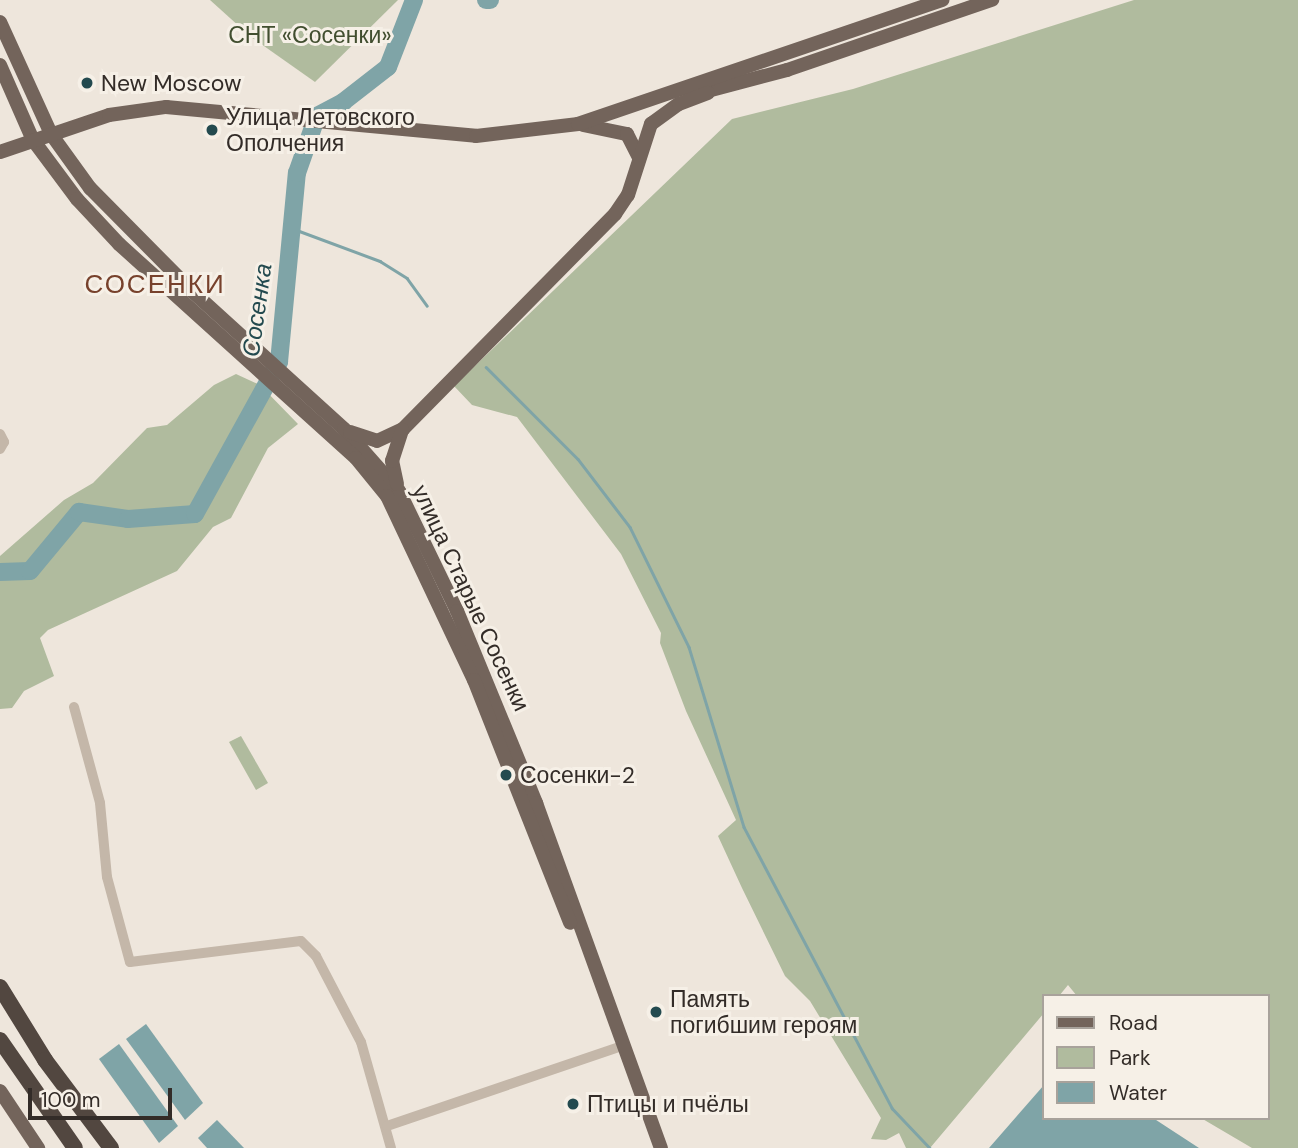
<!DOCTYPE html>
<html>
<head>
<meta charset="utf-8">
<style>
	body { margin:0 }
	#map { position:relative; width:1298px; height:1148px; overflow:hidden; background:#eee6dc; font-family:"DM Sans",sans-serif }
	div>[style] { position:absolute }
	.green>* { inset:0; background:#b0bb9e }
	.water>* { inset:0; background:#7fa4a7 }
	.stream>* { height:2.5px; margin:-1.25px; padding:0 1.25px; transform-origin:1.25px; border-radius:1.25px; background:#7fa4a7 }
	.river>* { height:18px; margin:-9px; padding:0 9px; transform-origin:9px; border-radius:9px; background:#7fa4a7 }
	.minor>* { height:10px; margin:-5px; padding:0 5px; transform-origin:5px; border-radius:5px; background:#c4b7a9 }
	.major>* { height:14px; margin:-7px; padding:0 7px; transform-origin:7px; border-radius:7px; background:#73645b }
	.highway>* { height:16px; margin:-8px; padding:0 8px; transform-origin:8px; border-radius:8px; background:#524740 }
	.dots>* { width:19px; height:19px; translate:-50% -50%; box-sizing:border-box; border:4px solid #f6f0e7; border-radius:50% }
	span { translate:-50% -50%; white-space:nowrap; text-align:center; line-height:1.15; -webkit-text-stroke:6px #f6f0e7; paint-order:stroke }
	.park-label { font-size:23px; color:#414e2f }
	.poi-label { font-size:23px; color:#332c28 }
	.left { translate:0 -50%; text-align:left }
	.street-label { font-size:23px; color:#332c28 }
	.water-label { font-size:24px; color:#234a4f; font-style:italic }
	.quarter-label { font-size:26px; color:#77412c; letter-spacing:2px }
	.legend { position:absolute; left:1042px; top:994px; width:228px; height:126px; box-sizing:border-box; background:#f6f0e7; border:2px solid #a8a29b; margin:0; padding:9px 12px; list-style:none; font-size:21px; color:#332c28 }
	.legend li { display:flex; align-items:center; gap:14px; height:35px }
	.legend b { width:35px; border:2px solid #a8a29b }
	.scale { position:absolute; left:28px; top:1088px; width:144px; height:32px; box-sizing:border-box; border:4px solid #332c28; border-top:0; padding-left:9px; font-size:21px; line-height:24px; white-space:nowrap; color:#332c28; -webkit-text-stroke:5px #f6f0e7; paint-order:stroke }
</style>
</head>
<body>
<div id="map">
	<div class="green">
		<div style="clip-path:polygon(210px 0,398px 0,315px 82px,251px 37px)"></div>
		<div style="clip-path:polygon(1134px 0,1298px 0,1298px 1148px,1252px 1148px,1201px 1118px,1268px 1118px,1268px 996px,1077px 996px,1068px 985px,1059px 996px,1044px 996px,1044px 1013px,930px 1148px,906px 1148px,899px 1133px,886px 1140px,871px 1139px,881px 1118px,810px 1001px,785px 976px,742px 888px,718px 836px,736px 820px,686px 711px,660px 643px,661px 633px,621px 554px,517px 417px,472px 405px,454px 386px,732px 119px,853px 89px)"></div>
		<div style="clip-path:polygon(236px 374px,260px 385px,298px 424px,268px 448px,231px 518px,213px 527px,177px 571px,48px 630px,40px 638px,54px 676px,24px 691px,12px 708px,0 709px,0 556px,64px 500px,93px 483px,147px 428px,167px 425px,214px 385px)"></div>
		<div style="clip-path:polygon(241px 736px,268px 783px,256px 790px,229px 742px)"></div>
	</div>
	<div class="water">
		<div style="clip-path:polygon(146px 1024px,203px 1103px,185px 1120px,126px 1039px)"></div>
		<div style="clip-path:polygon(119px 1044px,178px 1126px,159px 1143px,99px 1059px)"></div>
		<div style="clip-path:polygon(1044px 1085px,1044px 1118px,1153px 1118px,1199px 1148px,989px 1148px)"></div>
		<div style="clip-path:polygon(217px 1120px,244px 1148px,207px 1148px,198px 1138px)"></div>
	</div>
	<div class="stream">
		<div style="left:294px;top:229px;width:92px;rotate:20.4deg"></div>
		<div style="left:380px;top:261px;width:32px;rotate:32deg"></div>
		<div style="left:407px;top:278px;width:34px;rotate:54deg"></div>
		<div style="left:486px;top:367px;width:130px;rotate:45deg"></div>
		<div style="left:578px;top:459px;width:86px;rotate:52.6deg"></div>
		<div style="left:630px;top:527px;width:134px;rotate:63.8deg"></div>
		<div style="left:689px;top:647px;width:188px;rotate:73deg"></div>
		<div style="left:744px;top:827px;width:318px;rotate:62.2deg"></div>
		<div style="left:892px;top:1108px;width:55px;rotate:46.5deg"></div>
	</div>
	<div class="river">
		<div style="left:486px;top:0;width:4px"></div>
		<div style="left:0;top:572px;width:30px;rotate:-2deg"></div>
		<div style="left:30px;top:571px;width:77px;rotate:-50.3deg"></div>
		<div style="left:79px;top:512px;width:49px;rotate:8.1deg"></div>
		<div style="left:128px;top:519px;width:67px;rotate:-4.3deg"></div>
		<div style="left:195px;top:514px;width:174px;rotate:-61.1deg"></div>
		<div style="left:279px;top:362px;width:190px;rotate:-84.6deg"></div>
		<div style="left:297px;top:173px;width:60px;rotate:-70.7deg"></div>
		<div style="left:317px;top:116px;width:30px;rotate:-28deg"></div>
		<div style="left:343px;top:102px;width:57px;rotate:-37.9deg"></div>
		<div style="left:388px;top:67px;width:72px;rotate:-68.8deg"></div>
	</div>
	<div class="minor">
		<div style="left:0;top:434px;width:9px;rotate:63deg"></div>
		<div style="left:4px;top:442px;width:8px;rotate:120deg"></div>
		<div style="left:74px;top:707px;width:99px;rotate:74.8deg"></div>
		<div style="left:100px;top:803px;width:74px;rotate:84.6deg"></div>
		<div style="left:107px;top:877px;width:88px;rotate:74.9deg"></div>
		<div style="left:130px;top:962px;width:172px;rotate:-7deg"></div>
		<div style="left:301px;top:941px;width:21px;rotate:45deg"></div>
		<div style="left:316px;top:956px;width:97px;rotate:62.4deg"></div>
		<div style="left:361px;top:1042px;width:110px;rotate:74.2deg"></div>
		<div style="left:387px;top:1126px;width:251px;rotate:-18.8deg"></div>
	</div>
	<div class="major">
		<div style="left:0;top:22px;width:123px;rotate:65.5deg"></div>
		<div style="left:51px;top:134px;width:67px;rotate:54.2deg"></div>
		<div style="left:90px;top:188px;width:146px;rotate:45.3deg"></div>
		<div style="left:193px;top:292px;width:204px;rotate:42.2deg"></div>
		<div style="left:344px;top:429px;width:83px;rotate:48.4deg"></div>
		<div style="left:399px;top:491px;width:133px;rotate:64.2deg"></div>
		<div style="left:457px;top:611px;width:208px;rotate:67.6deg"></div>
		<div style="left:536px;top:803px;width:367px;rotate:70.1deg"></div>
		<div style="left:0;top:65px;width:82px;rotate:66.3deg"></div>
		<div style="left:33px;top:140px;width:74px;rotate:53.3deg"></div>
		<div style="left:77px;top:199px;width:62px;rotate:47deg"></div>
		<div style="left:119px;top:244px;width:319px;rotate:42.1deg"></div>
		<div style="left:356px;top:458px;width:49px;rotate:50.8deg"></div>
		<div style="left:387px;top:496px;width:204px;rotate:64.7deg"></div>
		<div style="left:474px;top:680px;width:261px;rotate:68.4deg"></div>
		<div style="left:700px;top:93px;width:90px;rotate:-14.8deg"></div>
		<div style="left:787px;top:70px;width:217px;rotate:-18.9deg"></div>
		<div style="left:583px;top:125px;width:45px;rotate:11.6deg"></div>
		<div style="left:627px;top:134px;width:27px;rotate:63deg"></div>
		<div style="left:0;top:152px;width:115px;rotate:-18.7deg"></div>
		<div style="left:109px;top:115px;width:58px;rotate:-8deg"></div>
		<div style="left:166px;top:107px;width:311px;rotate:5.3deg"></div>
		<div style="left:476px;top:136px;width:103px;rotate:-6.7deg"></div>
		<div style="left:578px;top:124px;width:385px;rotate:-18.8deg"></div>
		<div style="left:350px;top:432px;width:28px;rotate:18deg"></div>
		<div style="left:377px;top:441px;width:29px;rotate:-25deg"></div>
		<div style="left:403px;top:429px;width:302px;rotate:-45.4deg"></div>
		<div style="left:615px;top:214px;width:23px;rotate:-56deg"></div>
		<div style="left:628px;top:195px;width:75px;rotate:-72.1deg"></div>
		<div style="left:651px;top:124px;width:34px;rotate:-36deg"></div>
		<div style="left:679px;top:104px;width:31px;rotate:-21deg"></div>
		<div style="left:397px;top:484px;width:24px;rotate:-102deg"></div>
		<div style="left:392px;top:461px;width:33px;rotate:-72deg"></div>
		<div style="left:0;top:1091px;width:69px;rotate:56.3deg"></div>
	</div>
	<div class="highway">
		<div style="left:0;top:987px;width:86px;rotate:58.3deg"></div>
		<div style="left:45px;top:1060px;width:110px;rotate:53.1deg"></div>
		<div style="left:0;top:1040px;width:131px;rotate:55.2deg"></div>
	</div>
	<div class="dots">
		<div style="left:87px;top:83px;background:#234a4f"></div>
		<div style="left:212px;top:130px;background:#234a4f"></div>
		<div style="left:506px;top:775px;background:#234a4f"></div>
		<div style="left:656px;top:1012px;background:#234a4f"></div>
		<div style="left:573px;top:1104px;background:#234a4f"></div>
	</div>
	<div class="park-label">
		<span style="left:310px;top:35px">СНТ «Сосенки»</span>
	</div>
	<div class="poi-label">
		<span class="left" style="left:101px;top:83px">New Moscow</span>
		<span class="left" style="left:226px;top:130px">Улица Летовского<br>Ополчения</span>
		<span class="left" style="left:520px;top:775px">Сосенки-2</span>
		<span class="left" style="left:670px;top:1012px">Память<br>погибшим героям</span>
		<span class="left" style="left:587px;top:1104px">Птицы и пчёлы</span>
	</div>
	<div class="street-label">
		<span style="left:471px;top:598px;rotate:65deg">улица Старые Сосенки</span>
	</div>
	<div class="water-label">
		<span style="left:257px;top:310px;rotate:-82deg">Сосенка</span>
	</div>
	<div class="quarter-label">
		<span style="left:155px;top:285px">СОСЕНКИ</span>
	</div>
	<ul class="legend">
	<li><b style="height:9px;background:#73645b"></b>Road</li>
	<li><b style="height:19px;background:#b0bb9e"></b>Park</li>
	<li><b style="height:19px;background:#7fa4a7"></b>Water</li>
	</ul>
	<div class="scale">100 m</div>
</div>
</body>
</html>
